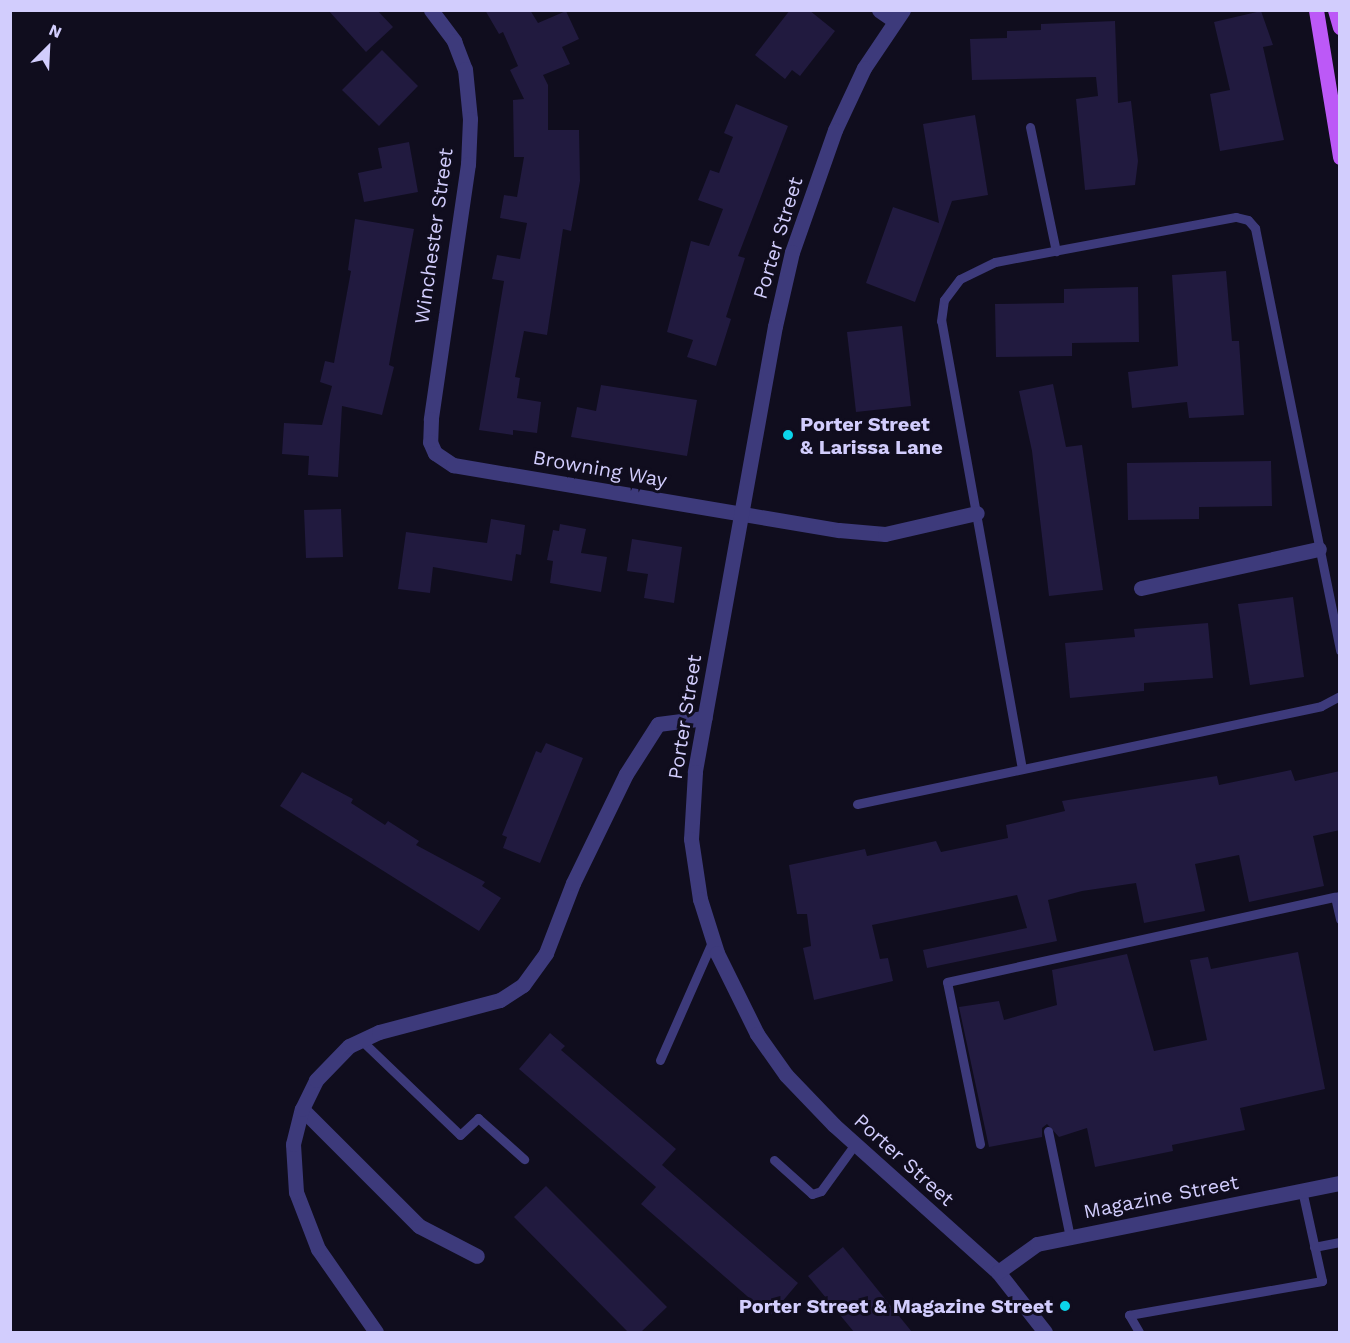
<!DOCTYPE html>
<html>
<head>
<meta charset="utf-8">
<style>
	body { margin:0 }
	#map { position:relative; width:1350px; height:1343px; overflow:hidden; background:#100d1e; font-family:"Work Sans",sans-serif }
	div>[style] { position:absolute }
	.building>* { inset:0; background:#211a3f }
	.service>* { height:9px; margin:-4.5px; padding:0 4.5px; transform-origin:4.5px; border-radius:4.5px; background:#3d3a7b }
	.minor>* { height:15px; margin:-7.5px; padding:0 7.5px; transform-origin:7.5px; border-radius:7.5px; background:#3d3a7b }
	.tertiary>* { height:15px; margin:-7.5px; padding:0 7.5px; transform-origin:7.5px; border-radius:7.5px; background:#3d3a7b }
	.primary>* { height:15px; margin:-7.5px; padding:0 7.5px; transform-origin:7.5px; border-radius:7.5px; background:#bc59f7 }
	.dots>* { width:16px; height:16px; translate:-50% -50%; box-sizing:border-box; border:3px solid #100d1e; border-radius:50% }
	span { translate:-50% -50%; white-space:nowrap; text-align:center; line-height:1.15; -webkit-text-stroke:6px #100d1e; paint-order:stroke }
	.street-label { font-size:20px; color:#d2cdfd }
	.poi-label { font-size:20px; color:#d2cdfd; font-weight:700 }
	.left { translate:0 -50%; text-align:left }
	.right { translate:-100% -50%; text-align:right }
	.frame { position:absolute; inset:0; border:12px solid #d2cdfd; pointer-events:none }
	.north { position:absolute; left:18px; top:18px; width:60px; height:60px; -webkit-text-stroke:4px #100d1e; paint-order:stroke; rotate:24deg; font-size:16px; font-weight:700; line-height:24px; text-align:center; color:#d2cdfd }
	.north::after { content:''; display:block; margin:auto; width:21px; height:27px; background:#d2cdfd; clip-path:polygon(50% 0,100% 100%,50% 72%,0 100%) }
</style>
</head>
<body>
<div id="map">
	<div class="building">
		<div style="clip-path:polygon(328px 10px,377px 10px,393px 27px,366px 52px)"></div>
		<div style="clip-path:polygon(485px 10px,530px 10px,538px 23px,566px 11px,579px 39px,562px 47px,570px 64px,543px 75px,548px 85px,548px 130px,579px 130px,580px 181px,571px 231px,563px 229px,547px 335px,524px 331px,515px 377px,520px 378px,517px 398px,541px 402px,537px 433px,513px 430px,513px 435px,479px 430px,504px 281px,492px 279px,497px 255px,520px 259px,527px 223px,500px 218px,504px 195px,517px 197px,524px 157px,514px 157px,513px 100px,524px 99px,510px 70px,518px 66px,503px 32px,499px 34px)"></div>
		<div style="clip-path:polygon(790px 10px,809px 10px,835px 31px,800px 76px,792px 70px,785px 79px,755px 55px)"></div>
		<div style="clip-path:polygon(1261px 11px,1273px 45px,1263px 47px,1284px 140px,1220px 151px,1210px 94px,1230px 90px,1214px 22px)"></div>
		<div style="clip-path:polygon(1115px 21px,1118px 103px,1131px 101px,1138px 161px,1135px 185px,1085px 190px,1076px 99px,1098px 96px,1096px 77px,972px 80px,970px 39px,1007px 38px,1007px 31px,1041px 30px,1041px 24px)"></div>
		<div style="clip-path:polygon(382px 50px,418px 86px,379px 126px,342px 90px)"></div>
		<div style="clip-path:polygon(736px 104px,788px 126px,738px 256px,745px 258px,726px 317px,731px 319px,716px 366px,687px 357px,693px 340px,667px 332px,691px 241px,709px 246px,723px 209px,698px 200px,710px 170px,719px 173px,733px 137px,724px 133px)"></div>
		<div style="clip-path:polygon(975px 115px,988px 195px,952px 201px,915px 302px,866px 283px,893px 207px,939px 223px,923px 124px)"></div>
		<div style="clip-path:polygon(409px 142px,418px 192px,364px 202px,358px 173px,382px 168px,378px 148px)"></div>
		<div style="clip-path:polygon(355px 219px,414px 229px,389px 365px,394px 367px,382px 415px,342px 406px,338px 477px,308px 475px,309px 456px,282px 454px,284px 423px,322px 425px,332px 386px,320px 382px,325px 361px,334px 363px,351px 271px,348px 270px)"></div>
		<div style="clip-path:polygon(1226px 271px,1232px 341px,1239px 341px,1244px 415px,1189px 418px,1187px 402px,1132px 408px,1128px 372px,1178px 366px,1172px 275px)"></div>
		<div style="clip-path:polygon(1138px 287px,1139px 342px,1072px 343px,1072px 356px,996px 357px,995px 304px,1064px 303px,1064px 289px)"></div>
		<div style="clip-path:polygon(902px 326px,911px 406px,856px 412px,847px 332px)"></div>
		<div style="clip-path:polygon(1053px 384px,1066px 447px,1082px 445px,1103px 590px,1049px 596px,1032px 451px,1019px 391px)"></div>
		<div style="clip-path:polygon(601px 385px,697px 400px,687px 456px,571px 437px,577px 407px,596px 411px)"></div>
		<div style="clip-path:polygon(1271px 461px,1272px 506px,1199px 507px,1199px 519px,1128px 520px,1127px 463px)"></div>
		<div style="clip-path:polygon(341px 509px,343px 557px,306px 558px,304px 510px)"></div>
		<div style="clip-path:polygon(491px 519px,525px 525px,521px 555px,516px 554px,512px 581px,433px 567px,430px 593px,398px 589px,406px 532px,487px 543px)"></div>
		<div style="clip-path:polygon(560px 524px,586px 529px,581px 553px,607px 557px,601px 592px,550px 583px,553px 561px,547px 560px,553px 530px,559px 531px)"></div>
		<div style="clip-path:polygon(632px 539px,682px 547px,674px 603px,644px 598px,648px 574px,627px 571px)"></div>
		<div style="clip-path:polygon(1293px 597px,1304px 677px,1250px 685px,1238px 604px)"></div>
		<div style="clip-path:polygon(1208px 623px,1213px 678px,1144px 683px,1144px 691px,1070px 698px,1065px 643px,1135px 637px,1134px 629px)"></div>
		<div style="clip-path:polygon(546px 743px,583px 758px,540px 863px,503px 848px,507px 837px,502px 835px,536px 751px,541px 753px)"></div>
		<div style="clip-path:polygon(1291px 770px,1295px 781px,1340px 771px,1340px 830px,1313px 836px,1324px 886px,1249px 902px,1239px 855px,1195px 864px,1205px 911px,1144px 923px,1136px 883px,1082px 891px,1048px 900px,1057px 941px,927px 968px,923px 950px,1027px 928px,1017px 895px,872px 925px,880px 959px,888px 958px,893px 981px,814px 1000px,803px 948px,811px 946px,807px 914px,797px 914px,789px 865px,865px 849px,867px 856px,936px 841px,941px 852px,1008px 838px,1006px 825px,1065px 811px,1062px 801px,1217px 776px,1219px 785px)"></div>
		<div style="clip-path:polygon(302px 772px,353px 799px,351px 803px,385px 825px,388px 821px,419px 841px,416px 845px,485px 882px,482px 886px,501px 898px,479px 931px,280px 806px)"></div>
		<div style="clip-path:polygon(1298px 952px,1325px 1089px,1240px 1108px,1245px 1130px,1172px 1145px,1173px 1151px,1095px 1167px,1087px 1128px,1059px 1137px,1047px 1124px,1042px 1128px,1042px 1137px,989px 1147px,959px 1007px,999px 1001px,1004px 1020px,1057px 1005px,1052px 970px,1127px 954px,1154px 1051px,1207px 1040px,1190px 960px,1208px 957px,1211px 969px)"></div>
		<div style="clip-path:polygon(550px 1033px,565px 1046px,561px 1050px,676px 1149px,662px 1165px,798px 1283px,770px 1316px,641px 1204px,656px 1187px,519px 1069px)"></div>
		<div style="clip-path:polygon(546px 1186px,667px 1307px,641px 1332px,628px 1332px,514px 1217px)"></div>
		<div style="clip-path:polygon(843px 1247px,912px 1332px,854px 1332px,808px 1276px)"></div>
	</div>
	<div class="service">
		<div style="left:1030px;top:127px;width:127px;rotate:78.2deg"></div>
		<div style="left:1022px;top:769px;width:455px;rotate:-100.2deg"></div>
		<div style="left:941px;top:321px;width:21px;rotate:-82deg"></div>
		<div style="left:944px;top:300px;width:26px;rotate:-53deg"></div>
		<div style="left:960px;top:279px;width:39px;rotate:-26deg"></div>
		<div style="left:995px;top:262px;width:245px;rotate:-10.6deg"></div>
		<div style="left:1236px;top:217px;width:12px;rotate:14deg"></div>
		<div style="left:1248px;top:220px;width:11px;rotate:49deg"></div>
		<div style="left:1255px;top:228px;width:431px;rotate:78.6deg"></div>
		<div style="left:857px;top:804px;width:474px;rotate:-11.9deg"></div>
		<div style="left:1321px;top:706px;width:21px;rotate:-28deg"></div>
		<div style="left:1340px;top:896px;width:5px;rotate:169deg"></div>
		<div style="left:1335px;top:897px;width:23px;rotate:77deg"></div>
		<div style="left:361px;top:1040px;width:137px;rotate:43.8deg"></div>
		<div style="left:460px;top:1135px;width:25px;rotate:-43deg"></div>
		<div style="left:478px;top:1118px;width:62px;rotate:41.7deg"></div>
		<div style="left:660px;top:1060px;width:131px;rotate:-66.2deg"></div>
		<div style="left:1048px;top:1131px;width:108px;rotate:78.3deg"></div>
		<div style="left:980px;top:1144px;width:165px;rotate:-101.5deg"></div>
		<div style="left:947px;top:982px;width:397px;rotate:-12.4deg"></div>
		<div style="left:774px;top:1160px;width:51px;rotate:41.8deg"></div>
		<div style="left:812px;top:1194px;width:9px;rotate:-18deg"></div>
		<div style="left:821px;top:1191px;width:58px;rotate:-54.1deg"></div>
		<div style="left:1314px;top:1247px;width:26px;rotate:-11deg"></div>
		<div style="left:1139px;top:1332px;width:20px;rotate:-120deg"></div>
		<div style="left:1129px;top:1315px;width:196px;rotate:-10deg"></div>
		<div style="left:1322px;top:1281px;width:93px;rotate:-102.4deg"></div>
	</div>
	<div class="minor">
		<div style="left:431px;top:10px;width:39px;rotate:53deg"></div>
		<div style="left:454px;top:41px;width:30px;rotate:69deg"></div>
		<div style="left:465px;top:69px;width:50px;rotate:84.3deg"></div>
		<div style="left:470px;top:119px;width:45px;rotate:92.5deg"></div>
		<div style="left:468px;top:164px;width:258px;rotate:98.3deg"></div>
		<div style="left:431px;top:419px;width:23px;rotate:92deg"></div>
		<div style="left:430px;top:442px;width:12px;rotate:66deg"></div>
		<div style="left:435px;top:453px;width:22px;rotate:34deg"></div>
		<div style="left:453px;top:465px;width:391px;rotate:9.6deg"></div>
		<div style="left:839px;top:530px;width:46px;rotate:5deg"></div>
		<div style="left:885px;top:534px;width:94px;rotate:-12.9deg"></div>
		<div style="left:879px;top:10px;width:19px;rotate:35deg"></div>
		<div style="left:1141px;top:588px;width:182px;rotate:-12.4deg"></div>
		<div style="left:302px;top:1109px;width:165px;rotate:45deg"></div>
		<div style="left:419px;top:1226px;width:65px;rotate:27.3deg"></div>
		<div style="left:376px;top:1332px;width:101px;rotate:-124.9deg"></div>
		<div style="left:318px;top:1249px;width:61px;rotate:-111.1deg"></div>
		<div style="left:296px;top:1192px;width:48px;rotate:-93.6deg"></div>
		<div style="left:293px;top:1144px;width:36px;rotate:-76deg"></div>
		<div style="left:302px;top:1109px;width:32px;rotate:-64deg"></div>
		<div style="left:316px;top:1080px;width:47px;rotate:-45.9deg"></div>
		<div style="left:349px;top:1046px;width:33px;rotate:-25deg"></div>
		<div style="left:379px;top:1032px;width:125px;rotate:-14.8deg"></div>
		<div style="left:500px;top:1000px;width:27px;rotate:-33deg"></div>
		<div style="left:523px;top:985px;width:39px;rotate:-54deg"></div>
		<div style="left:546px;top:953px;width:75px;rotate:-68.9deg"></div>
		<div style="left:573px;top:883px;width:121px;rotate:-64.1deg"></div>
		<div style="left:626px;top:774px;width:59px;rotate:-57.4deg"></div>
		<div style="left:658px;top:724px;width:47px;rotate:-7.3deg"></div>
	</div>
	<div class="tertiary">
		<div style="left:903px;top:10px;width:70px;rotate:123.9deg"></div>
		<div style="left:864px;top:68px;width:68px;rotate:115.1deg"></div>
		<div style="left:835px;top:130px;width:129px;rotate:109.4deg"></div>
		<div style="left:792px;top:252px;width:76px;rotate:102.9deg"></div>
		<div style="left:775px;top:326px;width:453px;rotate:100.2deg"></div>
		<div style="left:695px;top:772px;width:67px;rotate:93.4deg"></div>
		<div style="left:691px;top:839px;width:61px;rotate:81.5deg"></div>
		<div style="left:700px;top:899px;width:57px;rotate:72.5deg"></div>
		<div style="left:717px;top:953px;width:90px;rotate:63.7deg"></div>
		<div style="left:757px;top:1034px;width:50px;rotate:54.7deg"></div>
		<div style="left:786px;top:1075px;width:69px;rotate:46.2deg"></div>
		<div style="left:834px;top:1125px;width:220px;rotate:41.9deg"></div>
		<div style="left:998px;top:1272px;width:76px;rotate:51.9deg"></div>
		<div style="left:998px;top:1272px;width:48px;rotate:-35.7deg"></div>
		<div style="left:1037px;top:1244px;width:309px;rotate:-11.4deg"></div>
	</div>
	<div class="primary">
		<div style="left:1316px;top:10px;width:149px;rotate:80.7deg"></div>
		<div style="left:1335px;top:10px;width:18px;rotate:74deg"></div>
	</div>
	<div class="dots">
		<div style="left:788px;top:435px;background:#0bd5eb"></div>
		<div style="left:1065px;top:1306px;background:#0bd5eb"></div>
	</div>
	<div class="street-label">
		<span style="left:434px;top:236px;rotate:-82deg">Winchester Street</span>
		<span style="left:778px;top:238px;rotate:-73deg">Porter Street</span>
		<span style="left:600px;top:469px;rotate:10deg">Browning Way</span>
		<span style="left:685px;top:717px;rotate:-81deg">Porter Street</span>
		<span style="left:904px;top:1160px;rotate:42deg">Porter Street</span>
		<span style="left:1161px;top:1197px;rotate:-11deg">Magazine Street</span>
	</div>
	<div class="poi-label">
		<span class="left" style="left:800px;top:436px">Porter Street<br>&amp; Larissa Lane</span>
		<span class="right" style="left:1053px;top:1306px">Porter Street &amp; Magazine Street</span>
	</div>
	<div class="frame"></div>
	<div class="north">N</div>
</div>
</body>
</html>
